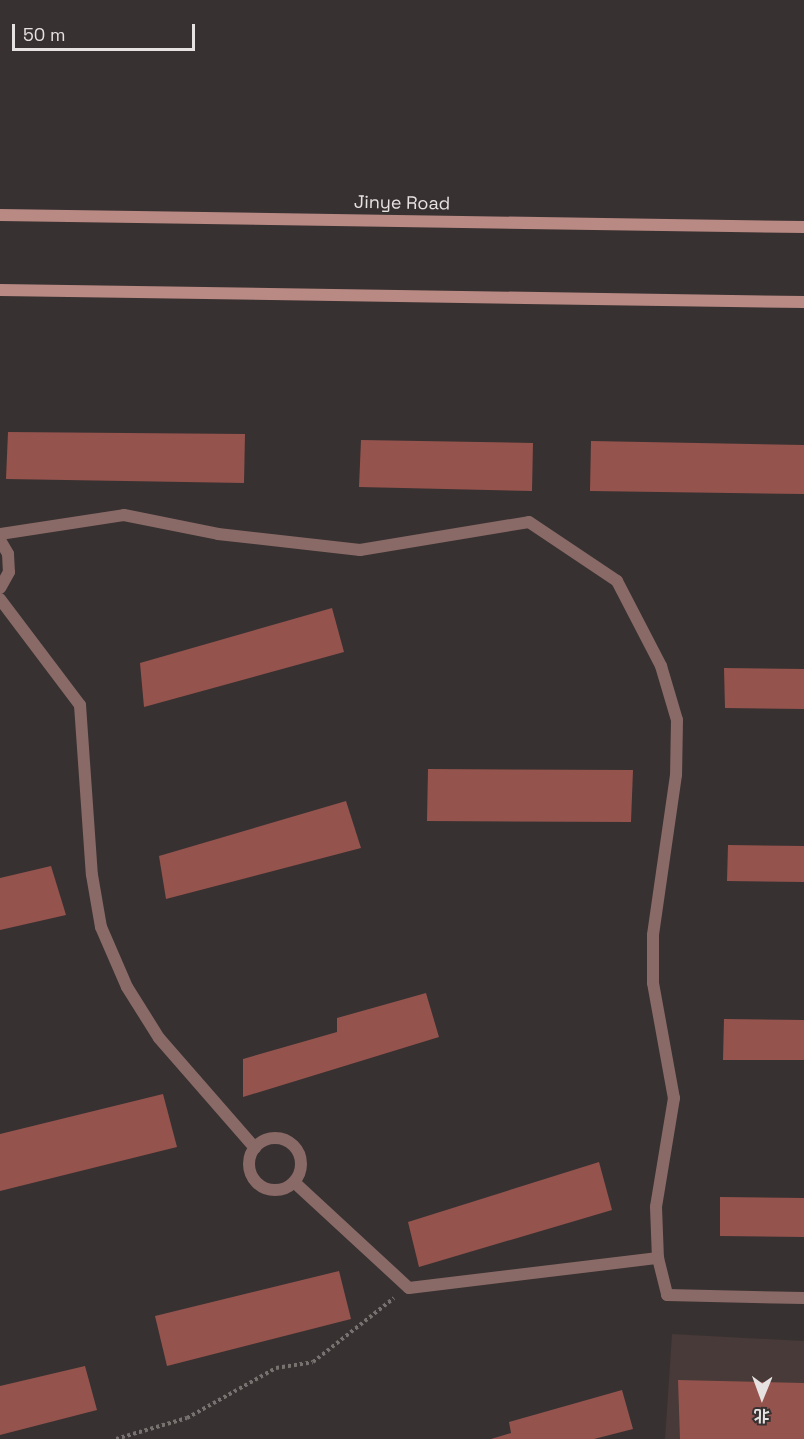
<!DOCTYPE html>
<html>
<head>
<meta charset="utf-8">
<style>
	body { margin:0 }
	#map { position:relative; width:804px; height:1439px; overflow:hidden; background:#383131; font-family:"Space Grotesk","Noto Sans SC",sans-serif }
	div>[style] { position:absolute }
	.built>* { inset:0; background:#473a38 }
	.building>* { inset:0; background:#94534d }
	.path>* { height:4px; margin-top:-2px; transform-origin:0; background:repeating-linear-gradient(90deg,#777170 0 3px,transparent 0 6px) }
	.street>* { height:12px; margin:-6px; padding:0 6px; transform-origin:6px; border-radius:6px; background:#896a67 }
	.street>.ring { margin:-6px; padding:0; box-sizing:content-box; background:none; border:12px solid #896a67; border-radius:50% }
	.secondary>* { height:12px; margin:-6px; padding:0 6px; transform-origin:6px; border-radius:6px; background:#b98983 }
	span { translate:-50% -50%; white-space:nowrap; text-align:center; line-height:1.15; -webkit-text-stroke:4.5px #383131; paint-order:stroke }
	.street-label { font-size:18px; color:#e6e2e1 }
	.north { position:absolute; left:732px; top:1367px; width:60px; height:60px; -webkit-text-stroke:4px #383131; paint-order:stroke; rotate:181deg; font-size:16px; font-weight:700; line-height:24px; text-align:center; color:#e6e2e1 }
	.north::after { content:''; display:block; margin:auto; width:21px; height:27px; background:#e6e2e1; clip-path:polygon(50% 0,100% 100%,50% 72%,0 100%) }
	.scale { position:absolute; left:12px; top:24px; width:183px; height:27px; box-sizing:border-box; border:3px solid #e6e2e1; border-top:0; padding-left:8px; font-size:18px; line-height:21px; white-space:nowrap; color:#e6e2e1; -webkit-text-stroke:4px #383131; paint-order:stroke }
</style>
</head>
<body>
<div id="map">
	<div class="built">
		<div style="clip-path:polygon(672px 1334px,804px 1341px,804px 1439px,665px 1439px)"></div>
	</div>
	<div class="building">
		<div style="clip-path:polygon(8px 432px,245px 434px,244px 483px,6px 479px)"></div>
		<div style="clip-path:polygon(361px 440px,533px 443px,532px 491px,359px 487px)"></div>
		<div style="clip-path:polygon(591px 441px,804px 445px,804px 494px,590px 491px)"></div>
		<div style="clip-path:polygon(332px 608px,344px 652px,144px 707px,140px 663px)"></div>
		<div style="clip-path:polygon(724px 668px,804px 669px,804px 709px,725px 708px)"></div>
		<div style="clip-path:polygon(428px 769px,633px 770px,631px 822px,427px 821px)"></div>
		<div style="clip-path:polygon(346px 801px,361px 848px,166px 899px,159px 856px)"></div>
		<div style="clip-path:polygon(728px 845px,804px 846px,804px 882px,727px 881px)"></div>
		<div style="clip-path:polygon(51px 866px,66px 915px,0 930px,0 878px)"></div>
		<div style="clip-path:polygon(426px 993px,439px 1037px,243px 1097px,243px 1059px,337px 1032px,337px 1018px)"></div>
		<div style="clip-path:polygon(724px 1019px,804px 1020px,804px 1060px,723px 1060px)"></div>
		<div style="clip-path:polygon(163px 1094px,177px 1147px,0 1191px,0 1134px)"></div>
		<div style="clip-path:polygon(599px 1162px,612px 1210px,419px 1267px,408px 1222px)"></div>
		<div style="clip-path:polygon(720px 1197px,804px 1198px,804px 1237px,720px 1236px)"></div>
		<div style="clip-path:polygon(339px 1271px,351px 1319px,167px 1366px,155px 1316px)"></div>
		<div style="clip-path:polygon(85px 1366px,97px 1410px,0 1435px,0 1386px)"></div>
		<div style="clip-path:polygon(678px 1380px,804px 1383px,804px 1439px,680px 1439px)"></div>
		<div style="clip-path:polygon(622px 1390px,633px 1429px,594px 1439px,491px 1439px,511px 1433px,509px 1422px)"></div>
	</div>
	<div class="path">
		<div style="left:116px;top:1439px;width:74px;rotate:-16.5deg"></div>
		<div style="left:187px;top:1418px;width:102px;rotate:-29.3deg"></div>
		<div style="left:276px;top:1368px;width:37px;rotate:-9deg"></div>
		<div style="left:313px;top:1362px;width:103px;rotate:-38.3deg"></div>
	</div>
	<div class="street">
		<div style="left:0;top:534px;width:125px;rotate:-8.7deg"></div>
		<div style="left:124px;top:515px;width:96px;rotate:11.4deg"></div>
		<div style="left:218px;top:534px;width:143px;rotate:6.4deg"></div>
		<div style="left:360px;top:550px;width:171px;rotate:-9.4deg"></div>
		<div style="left:529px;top:522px;width:106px;rotate:33.8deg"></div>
		<div style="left:617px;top:581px;width:96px;rotate:62.6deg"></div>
		<div style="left:661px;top:666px;width:56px;rotate:73.5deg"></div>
		<div style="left:677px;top:720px;width:55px;rotate:91deg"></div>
		<div style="left:676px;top:775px;width:162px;rotate:98.2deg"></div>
		<div style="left:653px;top:935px;width:48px;rotate:90deg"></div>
		<div style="left:653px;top:983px;width:117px;rotate:79.7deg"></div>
		<div style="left:674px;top:1098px;width:110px;rotate:99.4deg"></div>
		<div style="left:656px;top:1207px;width:51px;rotate:87.8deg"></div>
		<div style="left:658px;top:1258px;width:38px;rotate:76deg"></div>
		<div style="left:667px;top:1295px;width:137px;rotate:1.3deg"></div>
		<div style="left:0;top:540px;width:16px;rotate:60deg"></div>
		<div style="left:8px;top:554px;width:18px;rotate:87deg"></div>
		<div style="left:9px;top:572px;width:18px;rotate:119deg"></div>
		<div style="left:0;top:599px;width:133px;rotate:53deg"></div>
		<div style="left:80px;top:705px;width:170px;rotate:86deg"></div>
		<div style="left:92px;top:875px;width:53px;rotate:80.2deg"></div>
		<div style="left:101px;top:927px;width:65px;rotate:66.6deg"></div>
		<div style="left:127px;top:987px;width:60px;rotate:57.9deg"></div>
		<div style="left:159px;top:1038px;width:146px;rotate:48.9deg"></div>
		<div class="ring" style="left:249px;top:1138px;width:40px;height:40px"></div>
		<div style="left:294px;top:1182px;width:156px;rotate:42.7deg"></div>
		<div style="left:409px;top:1288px;width:251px;rotate:-6.9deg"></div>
	</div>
	<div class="secondary">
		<div style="left:0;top:215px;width:804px;rotate:0.86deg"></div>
		<div style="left:0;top:290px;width:804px;rotate:0.86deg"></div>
	</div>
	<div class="street-label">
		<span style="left:402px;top:203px;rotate:1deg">Jinye Road</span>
	</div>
	<div class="north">北</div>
	<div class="scale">50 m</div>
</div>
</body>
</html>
